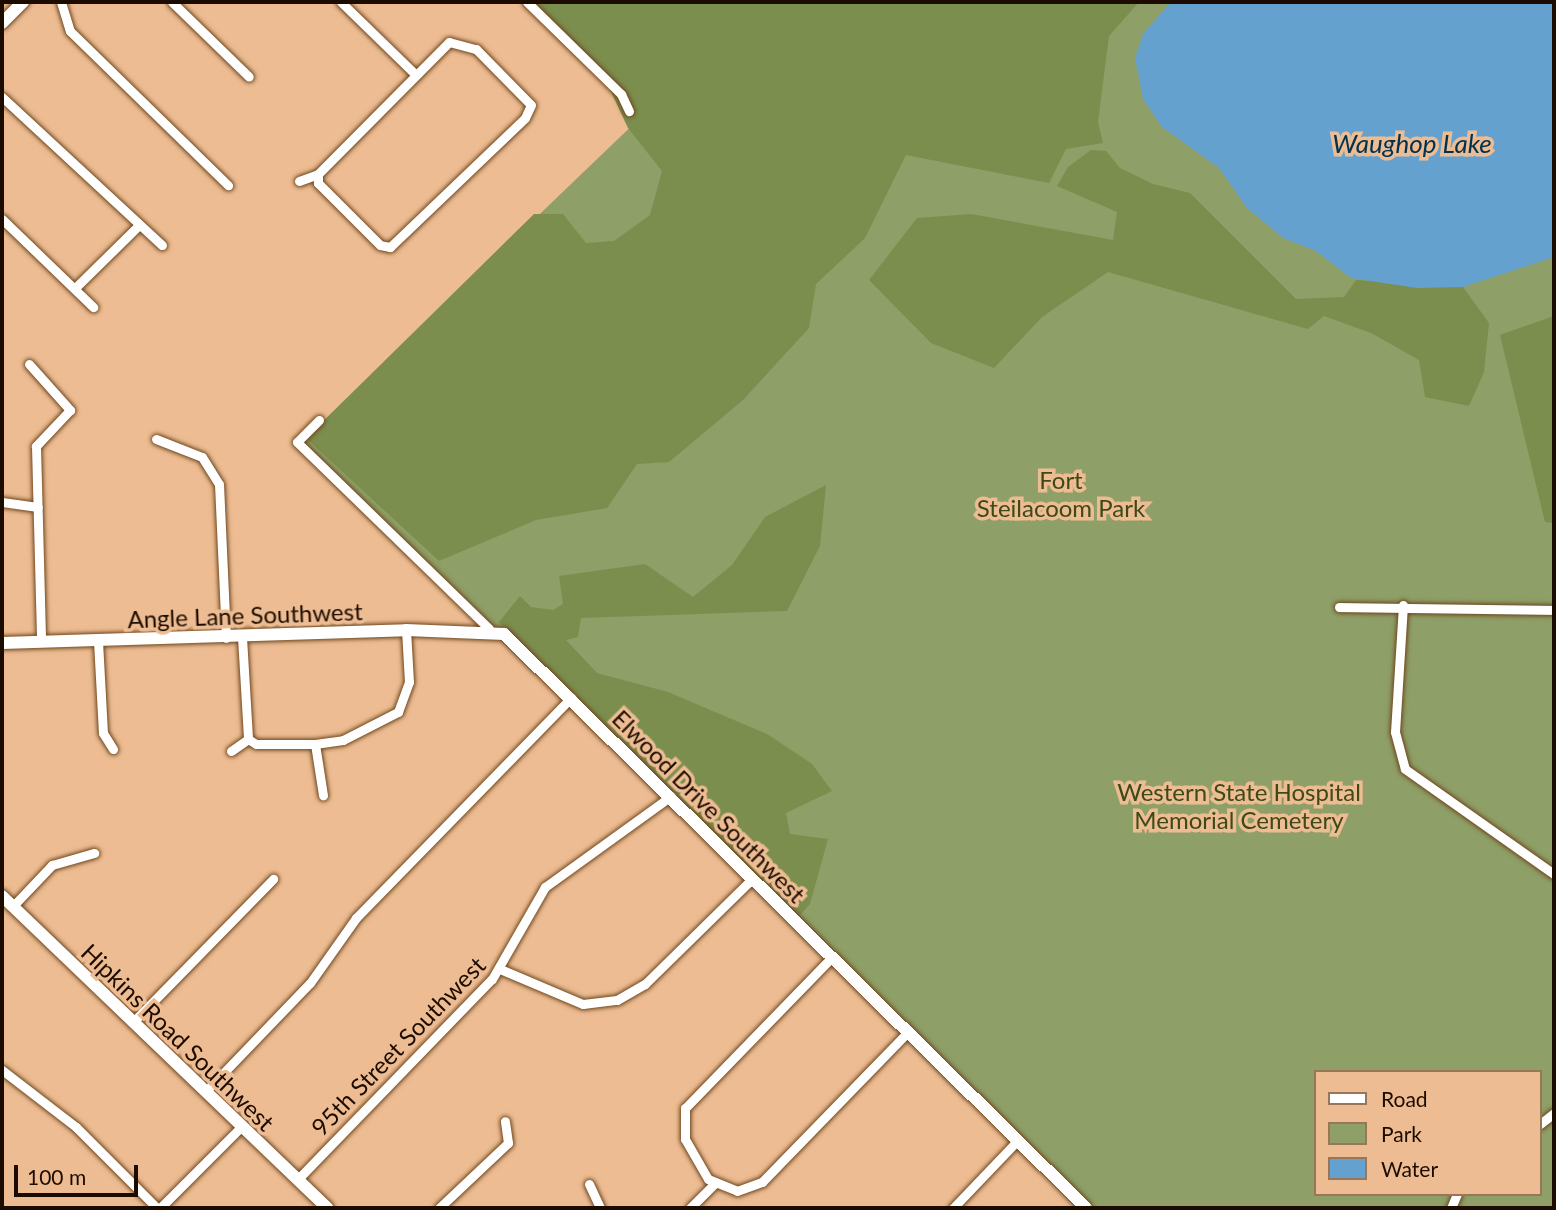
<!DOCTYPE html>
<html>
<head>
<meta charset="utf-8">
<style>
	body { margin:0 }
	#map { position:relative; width:1556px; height:1210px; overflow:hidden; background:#edbc92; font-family:Lato,sans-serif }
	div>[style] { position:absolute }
	.green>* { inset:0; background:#8e9f67 }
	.forest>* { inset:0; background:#7b8e4e }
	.water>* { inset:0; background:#65a1ce }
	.roads { filter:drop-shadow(0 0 2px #70471e) drop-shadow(0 0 2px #70471e) }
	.street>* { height:9px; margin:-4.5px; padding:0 4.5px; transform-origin:4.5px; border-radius:4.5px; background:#fff }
	.secondary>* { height:12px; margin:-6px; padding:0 6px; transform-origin:6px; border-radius:6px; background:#fff }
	span { translate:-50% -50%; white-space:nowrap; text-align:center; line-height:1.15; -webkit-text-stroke:7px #edbc92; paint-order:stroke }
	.park-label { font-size:24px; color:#3c4919 }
	.street-label { font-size:24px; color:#1c0c00 }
	.water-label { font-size:26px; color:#003250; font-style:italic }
	.frame { position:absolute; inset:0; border:4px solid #1c0c00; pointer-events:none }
	.legend { position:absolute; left:1314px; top:1070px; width:228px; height:126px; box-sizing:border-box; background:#edbc92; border:2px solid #997658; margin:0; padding:9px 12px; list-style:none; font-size:21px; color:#1c0c00 }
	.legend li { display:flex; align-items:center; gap:14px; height:35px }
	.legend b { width:35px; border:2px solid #997658 }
	.scale { position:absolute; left:14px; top:1165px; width:124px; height:32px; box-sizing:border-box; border:4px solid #1c0c00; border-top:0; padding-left:9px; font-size:21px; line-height:24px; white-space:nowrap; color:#1c0c00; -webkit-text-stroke:5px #edbc92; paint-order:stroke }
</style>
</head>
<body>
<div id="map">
	<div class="green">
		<div style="clip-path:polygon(evenodd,528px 2px,1554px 2px,1554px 1208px,1090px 1208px,302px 442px,642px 116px,528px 2px,1316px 1072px,1540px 1072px,1540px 1194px,1316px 1194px,1316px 1072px)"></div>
	</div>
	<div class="forest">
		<div style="clip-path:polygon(527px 2px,1139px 2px,1109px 36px,1098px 122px,1103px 143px,1066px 149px,1049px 183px,906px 155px,865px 238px,816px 284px,809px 328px,743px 400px,669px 462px,637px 464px,607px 508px,536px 520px,439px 561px,306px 438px,534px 214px,563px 214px,586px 243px,614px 241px,650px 215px,662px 171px,628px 128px,604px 77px)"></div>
		<div style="clip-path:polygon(1091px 150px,1106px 151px,1120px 168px,1153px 184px,1190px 193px,1296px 299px,1344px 297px,1356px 280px,1463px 287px,1489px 323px,1484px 372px,1469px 406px,1425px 397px,1419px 360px,1371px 333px,1324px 316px,1308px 329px,1108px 272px,1042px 317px,994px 368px,931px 343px,869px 280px,917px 218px,971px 214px,1113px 240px,1117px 212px,1057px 186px,1068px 167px)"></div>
		<div style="clip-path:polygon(1554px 316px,1554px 523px,1545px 522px,1500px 335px)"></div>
		<div style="clip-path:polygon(826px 485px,820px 546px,787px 611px,581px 618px,578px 637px,566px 640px,597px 673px,668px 692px,767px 734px,812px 764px,832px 791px,786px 813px,790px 834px,828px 839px,810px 904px,798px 917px,499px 622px,520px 596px,531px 607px,553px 610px,563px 604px,559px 576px,645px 564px,693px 597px,732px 565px,765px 517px)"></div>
	</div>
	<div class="water">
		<div style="clip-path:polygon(1171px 2px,1554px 2px,1554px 257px,1463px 287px,1417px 288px,1351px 278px,1316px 251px,1283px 238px,1247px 208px,1219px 168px,1162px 127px,1143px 99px,1135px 58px,1143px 34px)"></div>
	</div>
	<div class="roads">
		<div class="street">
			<div style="left:61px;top:2px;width:30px;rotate:73deg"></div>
			<div style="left:70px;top:31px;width:221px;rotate:44.3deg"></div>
			<div style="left:172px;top:2px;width:107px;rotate:44.2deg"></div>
			<div style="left:341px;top:2px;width:103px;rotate:44.2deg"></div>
			<div style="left:527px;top:2px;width:132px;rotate:44.4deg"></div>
			<div style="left:621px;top:94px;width:19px;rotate:65deg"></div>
			<div style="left:2px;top:97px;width:218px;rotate:42.8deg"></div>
			<div style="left:299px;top:181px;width:20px;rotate:-20deg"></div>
			<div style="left:318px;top:174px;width:186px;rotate:-45.2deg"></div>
			<div style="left:449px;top:42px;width:28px;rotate:15deg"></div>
			<div style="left:476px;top:49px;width:78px;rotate:45.5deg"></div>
			<div style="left:531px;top:105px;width:14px;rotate:115deg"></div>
			<div style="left:525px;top:118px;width:187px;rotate:136.3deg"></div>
			<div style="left:390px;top:247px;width:10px;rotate:-169deg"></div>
			<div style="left:380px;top:245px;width:88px;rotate:-135deg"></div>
			<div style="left:318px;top:183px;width:9px;rotate:-90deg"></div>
			<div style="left:2px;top:219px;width:127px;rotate:44deg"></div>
			<div style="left:75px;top:288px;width:88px;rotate:-44.5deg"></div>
			<div style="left:29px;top:364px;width:62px;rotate:48.3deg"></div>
			<div style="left:70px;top:410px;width:50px;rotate:133.4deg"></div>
			<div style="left:36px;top:446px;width:196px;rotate:88.5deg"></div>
			<div style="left:319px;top:420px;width:31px;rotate:135deg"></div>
			<div style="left:297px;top:442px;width:268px;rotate:44.2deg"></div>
			<div style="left:156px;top:439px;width:49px;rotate:21.4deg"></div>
			<div style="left:202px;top:457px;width:32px;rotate:58deg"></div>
			<div style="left:219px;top:484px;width:154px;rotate:87.4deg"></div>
			<div style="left:2px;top:502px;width:36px;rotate:8deg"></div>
			<div style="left:1403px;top:605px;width:127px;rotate:93.6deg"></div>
			<div style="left:1395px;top:732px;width:38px;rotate:75deg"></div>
			<div style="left:1405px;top:769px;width:182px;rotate:35.2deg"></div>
			<div style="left:1339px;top:607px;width:215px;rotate:0.8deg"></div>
			<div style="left:242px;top:637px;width:102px;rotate:86.6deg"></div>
			<div style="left:248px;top:739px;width:9px;rotate:32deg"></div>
			<div style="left:256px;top:744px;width:59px"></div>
			<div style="left:315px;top:744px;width:28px;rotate:-8deg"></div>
			<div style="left:343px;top:740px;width:62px;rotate:-27deg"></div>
			<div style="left:398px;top:712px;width:32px;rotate:-70deg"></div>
			<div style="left:409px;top:682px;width:52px;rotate:-93.3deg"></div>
			<div style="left:98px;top:641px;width:92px;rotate:86.9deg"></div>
			<div style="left:103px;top:733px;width:19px;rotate:58deg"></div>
			<div style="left:315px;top:744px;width:52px;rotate:81.1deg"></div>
			<div style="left:231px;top:751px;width:21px;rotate:-35deg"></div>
			<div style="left:13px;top:906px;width:57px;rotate:-46.4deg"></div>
			<div style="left:52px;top:865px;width:44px;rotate:-15.9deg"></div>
			<div style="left:832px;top:957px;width:211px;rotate:134.2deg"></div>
			<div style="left:685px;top:1108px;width:31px;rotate:90deg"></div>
			<div style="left:685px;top:1139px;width:46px;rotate:60.1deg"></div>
			<div style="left:708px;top:1179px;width:31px;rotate:22deg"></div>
			<div style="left:737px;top:1191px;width:27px;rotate:-20deg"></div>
			<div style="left:762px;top:1182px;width:209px;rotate:-45.8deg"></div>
			<div style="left:500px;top:969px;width:90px;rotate:22.9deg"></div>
			<div style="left:583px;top:1004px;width:34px;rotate:-7deg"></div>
			<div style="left:617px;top:1000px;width:32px;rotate:-30deg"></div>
			<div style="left:645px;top:984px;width:150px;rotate:-44.5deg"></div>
			<div style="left:134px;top:1021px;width:199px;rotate:-45.6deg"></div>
			<div style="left:2px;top:1070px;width:93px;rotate:37.6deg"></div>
			<div style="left:76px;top:1127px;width:115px;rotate:45deg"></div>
			<div style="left:205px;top:1092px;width:151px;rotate:-46.1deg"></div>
			<div style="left:310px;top:983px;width:80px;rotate:-54.7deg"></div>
			<div style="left:356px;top:918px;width:308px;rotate:-45.7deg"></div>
			<div style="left:1540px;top:1124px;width:18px;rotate:-38deg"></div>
			<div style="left:297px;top:1180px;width:280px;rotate:-45.9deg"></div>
			<div style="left:492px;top:979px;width:106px;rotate:-60.1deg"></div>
			<div style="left:545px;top:887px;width:155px;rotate:-35.8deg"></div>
			<div style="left:589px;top:1184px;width:26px;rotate:65deg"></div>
			<div style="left:160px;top:1208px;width:115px;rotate:-45deg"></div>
			<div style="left:439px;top:1208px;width:95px;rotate:-43.3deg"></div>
			<div style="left:508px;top:1143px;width:22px;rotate:-98deg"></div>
			<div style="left:690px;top:1208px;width:34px;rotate:-45deg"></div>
			<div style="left:953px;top:1208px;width:93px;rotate:-46.3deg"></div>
			<div style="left:1451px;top:1208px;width:15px;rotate:-67deg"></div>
		</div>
		<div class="secondary">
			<div style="left:2px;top:23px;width:30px;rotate:-45deg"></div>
			<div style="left:2px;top:643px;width:404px;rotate:-1.8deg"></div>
			<div style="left:406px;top:630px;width:98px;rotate:2.3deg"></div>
			<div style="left:504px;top:634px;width:817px;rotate:44.6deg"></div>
			<div style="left:2px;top:896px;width:451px;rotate:43.8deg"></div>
		</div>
	</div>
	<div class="park-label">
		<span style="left:1061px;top:494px">Fort<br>Steilacoom Park</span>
		<span style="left:1239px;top:806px">Western State Hospital<br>Memorial Cemetery</span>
	</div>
	<div class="street-label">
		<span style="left:245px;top:615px;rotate:-2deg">Angle Lane Southwest</span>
		<span style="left:709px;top:806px;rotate:45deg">Elwood Drive Southwest</span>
		<span style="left:178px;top:1037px;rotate:44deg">Hipkins Road Southwest</span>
		<span style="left:398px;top:1046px;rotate:-46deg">95th Street Southwest</span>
	</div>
	<div class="water-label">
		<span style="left:1412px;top:144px">Waughop Lake</span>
	</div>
	<div class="frame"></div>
	<ul class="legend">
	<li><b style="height:9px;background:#fff"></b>Road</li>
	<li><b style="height:19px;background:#8e9f67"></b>Park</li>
	<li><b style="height:19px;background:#65a1ce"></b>Water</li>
	</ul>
	<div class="scale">100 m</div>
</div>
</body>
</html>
